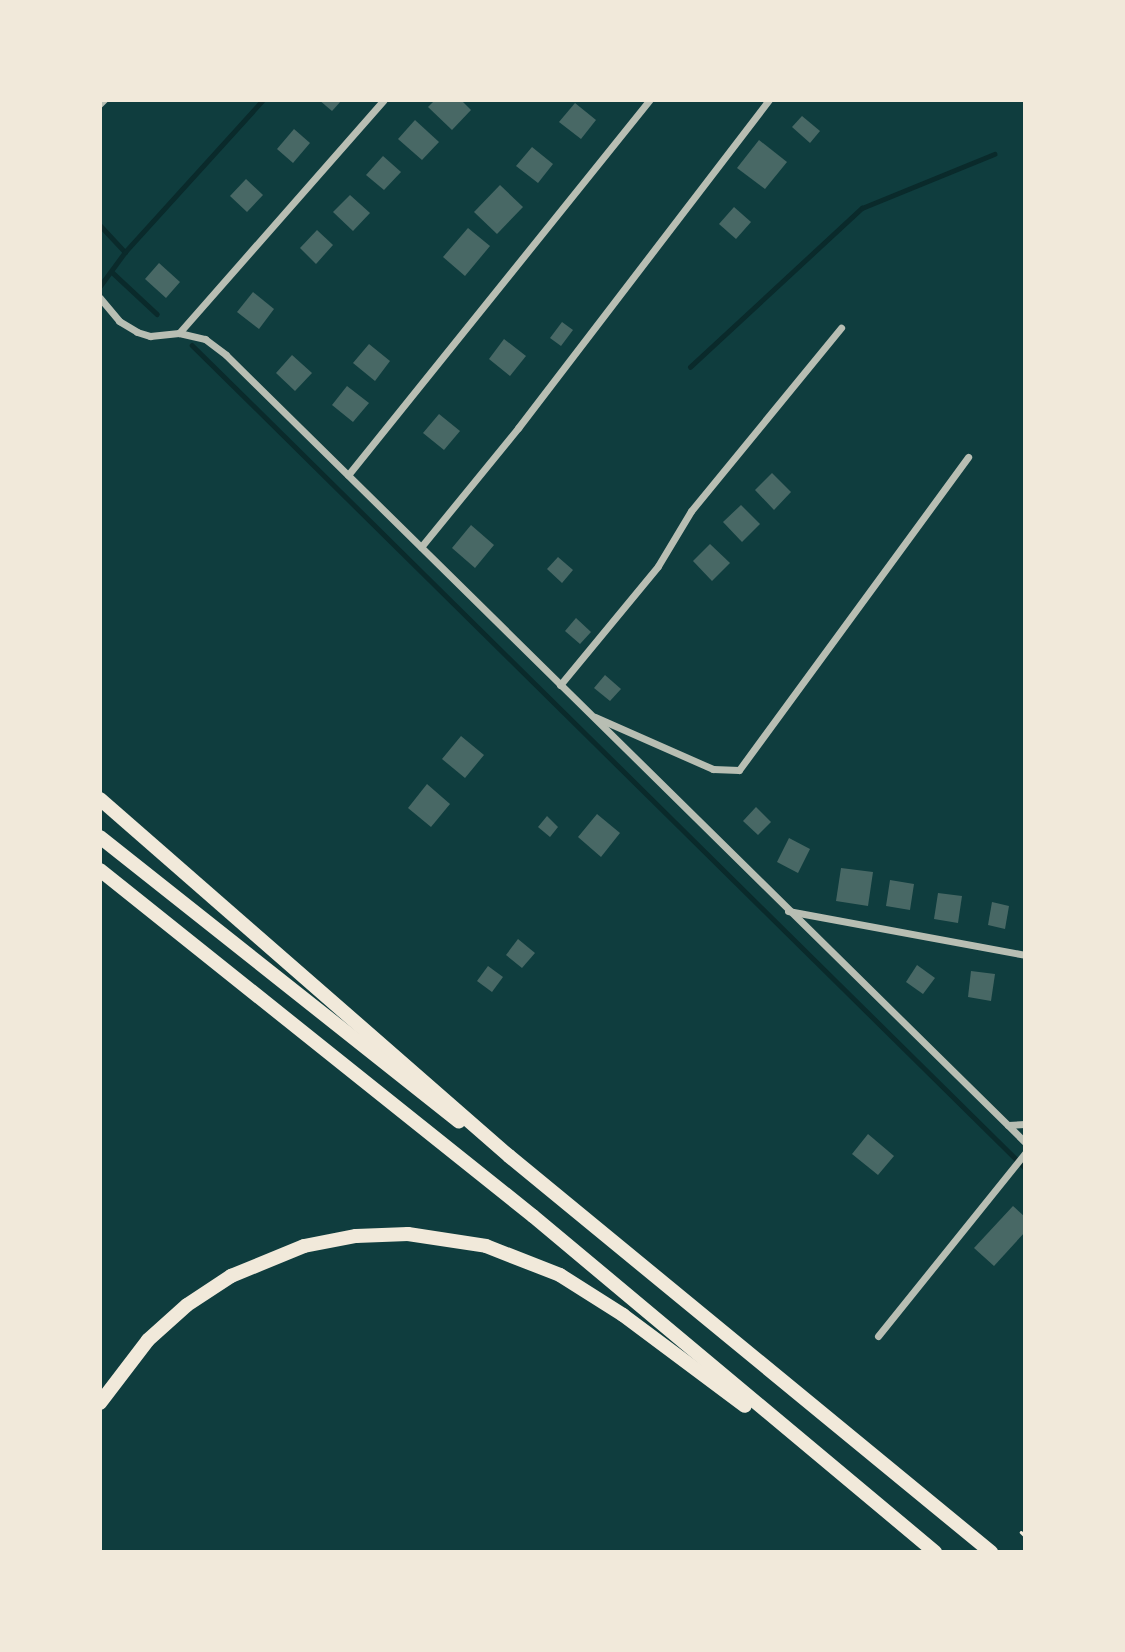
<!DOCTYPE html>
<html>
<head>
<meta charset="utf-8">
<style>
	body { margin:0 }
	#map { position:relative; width:1125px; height:1652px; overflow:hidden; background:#0f3d3e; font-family:"Noto Sans",sans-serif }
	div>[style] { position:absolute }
	.stream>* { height:4.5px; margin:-2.25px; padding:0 2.25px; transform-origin:2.25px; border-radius:2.25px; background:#0a2a2b }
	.building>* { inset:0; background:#486865 }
	.path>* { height:2.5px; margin:-1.25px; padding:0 1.25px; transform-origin:1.25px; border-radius:1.25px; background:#f1e9da }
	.service>* { height:4.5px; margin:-2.25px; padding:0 2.25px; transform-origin:2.25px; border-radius:2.25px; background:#b8beb3 }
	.minor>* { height:7px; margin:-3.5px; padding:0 3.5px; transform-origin:3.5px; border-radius:3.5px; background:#b8beb3 }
	.primary>* { height:14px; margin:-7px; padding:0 7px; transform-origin:7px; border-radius:7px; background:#f1e9da }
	span { translate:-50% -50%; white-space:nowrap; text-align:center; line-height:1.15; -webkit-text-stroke:5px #f1e9da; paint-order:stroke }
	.frame { position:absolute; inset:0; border:102px solid #f1e9da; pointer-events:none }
</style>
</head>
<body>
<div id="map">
	<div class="stream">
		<div style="left:100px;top:225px;width:37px;rotate:47deg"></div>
		<div style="left:113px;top:273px;width:60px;rotate:43deg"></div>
		<div style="left:100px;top:286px;width:42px;rotate:-53.7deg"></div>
		<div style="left:125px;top:252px;width:205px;rotate:-47.8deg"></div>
		<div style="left:192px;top:345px;width:1171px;rotate:44.65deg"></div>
		<div style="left:690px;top:367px;width:234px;rotate:-42.8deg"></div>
		<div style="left:862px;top:208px;width:143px;rotate:-22.2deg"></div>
	</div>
	<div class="building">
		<div style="clip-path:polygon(319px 100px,342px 100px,332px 111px)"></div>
		<div style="clip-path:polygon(435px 100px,461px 100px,471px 110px,452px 130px,428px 107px)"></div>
		<div style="clip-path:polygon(575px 103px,596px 120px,581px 139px,559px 122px)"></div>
		<div style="clip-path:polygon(802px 116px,820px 131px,810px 143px,792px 127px)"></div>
		<div style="clip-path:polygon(415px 120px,439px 142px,422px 160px,398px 139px)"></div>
		<div style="clip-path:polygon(294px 129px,310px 143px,293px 163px,277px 149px)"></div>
		<div style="clip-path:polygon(759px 140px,787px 162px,765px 189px,737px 168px)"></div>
		<div style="clip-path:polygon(532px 147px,553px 164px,538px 183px,516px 166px)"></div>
		<div style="clip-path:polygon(383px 156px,401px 172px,384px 190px,366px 175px)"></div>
		<div style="clip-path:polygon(246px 179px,263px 195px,247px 212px,230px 196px)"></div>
		<div style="clip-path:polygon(500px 185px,523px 207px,497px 234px,474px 212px)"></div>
		<div style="clip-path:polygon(350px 195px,370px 213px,353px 231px,333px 212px)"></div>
		<div style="clip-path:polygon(734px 207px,751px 222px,736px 239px,719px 224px)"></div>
		<div style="clip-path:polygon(468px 228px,490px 246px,465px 276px,443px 257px)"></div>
		<div style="clip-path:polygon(317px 230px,333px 245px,316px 264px,300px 248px)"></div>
		<div style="clip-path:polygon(159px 263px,180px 282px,166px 298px,145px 279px)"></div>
		<div style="clip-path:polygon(253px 292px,274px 309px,259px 329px,237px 312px)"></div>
		<div style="clip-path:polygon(562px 322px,573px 330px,561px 346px,550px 338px)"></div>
		<div style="clip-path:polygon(504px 339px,526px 356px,510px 376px,489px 359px)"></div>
		<div style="clip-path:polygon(369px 344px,390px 361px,375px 381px,353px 363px)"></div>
		<div style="clip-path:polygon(292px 355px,312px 373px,295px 391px,276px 373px)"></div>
		<div style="clip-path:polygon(347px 386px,369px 403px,353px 422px,332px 405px)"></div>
		<div style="clip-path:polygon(439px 414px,460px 431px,444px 450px,423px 433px)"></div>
		<div style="clip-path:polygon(772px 473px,791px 492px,774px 510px,755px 490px)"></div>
		<div style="clip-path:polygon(741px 505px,760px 524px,742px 542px,723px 522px)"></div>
		<div style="clip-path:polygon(471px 525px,494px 545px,475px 568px,452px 548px)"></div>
		<div style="clip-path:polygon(710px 544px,730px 563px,712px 581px,693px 561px)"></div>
		<div style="clip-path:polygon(558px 557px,573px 570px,562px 583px,547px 569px)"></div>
		<div style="clip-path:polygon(576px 618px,591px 632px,580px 644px,565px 631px)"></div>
		<div style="clip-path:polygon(605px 675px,621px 689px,610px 701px,594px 688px)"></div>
		<div style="clip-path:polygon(461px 736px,484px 755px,465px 778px,442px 759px)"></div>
		<div style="clip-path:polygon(427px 784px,450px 804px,431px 827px,408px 808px)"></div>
		<div style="clip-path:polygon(756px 807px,771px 822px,758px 835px,743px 821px)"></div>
		<div style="clip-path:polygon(597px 814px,620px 833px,601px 857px,578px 837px)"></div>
		<div style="clip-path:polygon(547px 816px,558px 827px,550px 837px,538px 827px)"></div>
		<div style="clip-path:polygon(789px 838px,810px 849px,798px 873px,777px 862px)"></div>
		<div style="clip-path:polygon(841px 868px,873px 872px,868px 906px,836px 901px)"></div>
		<div style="clip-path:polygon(890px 880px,914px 884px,910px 910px,886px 906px)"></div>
		<div style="clip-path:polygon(938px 893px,962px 896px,958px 923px,934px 919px)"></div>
		<div style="clip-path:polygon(992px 902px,1009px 906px,1005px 929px,988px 925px)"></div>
		<div style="clip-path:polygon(518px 939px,535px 953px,522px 968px,506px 955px)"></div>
		<div style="clip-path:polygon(917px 965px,935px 978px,923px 994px,906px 982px)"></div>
		<div style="clip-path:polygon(488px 966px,503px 977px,492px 992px,477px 981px)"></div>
		<div style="clip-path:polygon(971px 971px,995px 974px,991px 1001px,968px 997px)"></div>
		<div style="clip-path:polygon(868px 1134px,894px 1156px,878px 1175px,852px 1154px)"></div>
		<div style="clip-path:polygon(1013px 1206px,1025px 1217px,1025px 1232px,994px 1266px,974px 1248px)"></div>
	</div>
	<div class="path">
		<div style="left:1021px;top:1532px;width:6px;rotate:45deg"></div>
	</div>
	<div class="service">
		<div style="left:100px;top:105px;width:7px;rotate:-45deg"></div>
	</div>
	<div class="minor">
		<div style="left:100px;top:298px;width:30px;rotate:50deg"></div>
		<div style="left:119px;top:321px;width:21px;rotate:31deg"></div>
		<div style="left:137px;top:332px;width:14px;rotate:17deg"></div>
		<div style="left:150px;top:336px;width:29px;rotate:-6deg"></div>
		<div style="left:179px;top:333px;width:27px;rotate:13deg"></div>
		<div style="left:205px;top:339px;width:26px;rotate:37deg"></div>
		<div style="left:226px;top:355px;width:1122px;rotate:44.57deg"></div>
		<div style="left:179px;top:333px;width:310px;rotate:-48.7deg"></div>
		<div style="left:348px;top:475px;width:481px;rotate:-51.2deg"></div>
		<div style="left:421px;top:547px;width:154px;rotate:-50.8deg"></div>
		<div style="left:518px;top:428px;width:413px;rotate:-52.6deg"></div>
		<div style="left:560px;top:685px;width:154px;rotate:-50.5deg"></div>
		<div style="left:658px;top:566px;width:64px;rotate:-59deg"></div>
		<div style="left:691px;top:511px;width:237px;rotate:-50.7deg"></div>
		<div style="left:595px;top:717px;width:129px;rotate:23.8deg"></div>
		<div style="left:713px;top:769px;width:26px;rotate:2deg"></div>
		<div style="left:739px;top:770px;width:388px;rotate:-53.8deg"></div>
		<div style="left:788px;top:911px;width:241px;rotate:10.5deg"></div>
		<div style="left:1008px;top:1125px;width:17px;rotate:-3deg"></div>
		<div style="left:878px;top:1336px;width:235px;rotate:-51.2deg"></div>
	</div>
	<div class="primary">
		<div style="left:100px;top:799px;width:543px;rotate:41.12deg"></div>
		<div style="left:509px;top:1156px;width:624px;rotate:39.41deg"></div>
		<div style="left:100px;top:837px;width:458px;rotate:38.4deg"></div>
		<div style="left:100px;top:870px;width:554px;rotate:38.63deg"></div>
		<div style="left:533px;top:1216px;width:524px;rotate:39.89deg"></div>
		<div style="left:100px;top:1403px;width:79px;rotate:-52.7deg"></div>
		<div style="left:148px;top:1340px;width:52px;rotate:-41.9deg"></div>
		<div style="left:187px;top:1305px;width:53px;rotate:-33.4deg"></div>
		<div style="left:231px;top:1276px;width:79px;rotate:-22.3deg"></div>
		<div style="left:304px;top:1246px;width:53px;rotate:-10.9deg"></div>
		<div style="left:356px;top:1236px;width:52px;rotate:-2.2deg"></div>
		<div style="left:408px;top:1234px;width:79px;rotate:8.7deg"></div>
		<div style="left:486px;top:1246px;width:79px;rotate:21.4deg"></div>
		<div style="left:560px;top:1275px;width:75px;rotate:32.4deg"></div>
		<div style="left:623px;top:1315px;width:152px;rotate:36.7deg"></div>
	</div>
	<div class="frame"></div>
</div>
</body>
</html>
